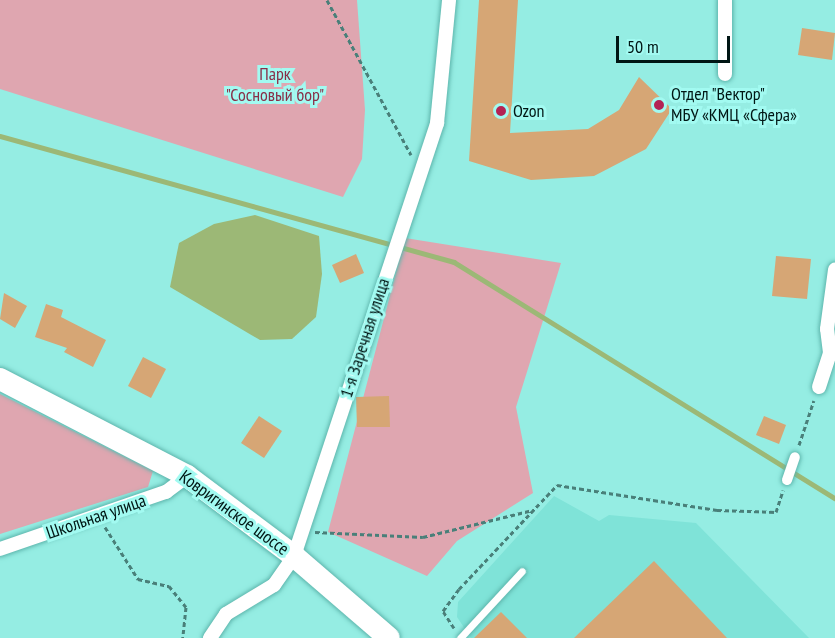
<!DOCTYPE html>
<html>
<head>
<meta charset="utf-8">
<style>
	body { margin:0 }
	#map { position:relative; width:835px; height:638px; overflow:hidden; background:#95ede3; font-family:"PT Sans Narrow",sans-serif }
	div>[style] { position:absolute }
	.built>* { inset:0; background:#7fe3d8 }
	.green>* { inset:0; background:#dfa6b0 }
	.water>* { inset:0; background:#9cb876 }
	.stream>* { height:4.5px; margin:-2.25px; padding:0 2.25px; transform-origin:2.25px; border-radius:2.25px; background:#9cb876 }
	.building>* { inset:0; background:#d6a675 }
	.path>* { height:3px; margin-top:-1.5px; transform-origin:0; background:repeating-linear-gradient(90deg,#497f79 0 4.5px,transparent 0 7.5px) }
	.roads { filter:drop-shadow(0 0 2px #5db5ac) drop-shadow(0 0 2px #5db5ac) }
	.service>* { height:7px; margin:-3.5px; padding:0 3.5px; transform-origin:3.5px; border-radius:3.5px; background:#fff }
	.pedestrian>* { height:10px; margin:-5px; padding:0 5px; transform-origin:5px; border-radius:5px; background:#fff }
	.minor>* { height:14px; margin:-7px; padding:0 7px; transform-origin:7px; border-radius:7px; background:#fff }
	.primary>* { height:22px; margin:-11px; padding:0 11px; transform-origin:11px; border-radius:11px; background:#fff }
	.dots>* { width:16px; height:16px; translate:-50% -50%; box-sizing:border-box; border:3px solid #a2faf1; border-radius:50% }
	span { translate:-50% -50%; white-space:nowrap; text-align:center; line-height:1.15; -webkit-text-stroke:6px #a2faf1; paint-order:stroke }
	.park-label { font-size:18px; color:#882e47 }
	.poi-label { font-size:18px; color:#001614 }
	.left { translate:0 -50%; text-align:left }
	.street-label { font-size:18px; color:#001614 }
	.scale { position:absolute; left:616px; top:36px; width:114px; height:27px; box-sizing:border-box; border:3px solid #001614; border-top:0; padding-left:8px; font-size:18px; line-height:21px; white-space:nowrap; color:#001614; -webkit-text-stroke:4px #a2faf1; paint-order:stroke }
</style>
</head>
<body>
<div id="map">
	<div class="built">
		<div style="clip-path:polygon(554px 496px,599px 521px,609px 515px,696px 523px,809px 638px,471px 638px,457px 617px,458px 602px)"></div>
	</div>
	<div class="green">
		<div style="clip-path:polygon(0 0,357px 0,365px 110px,362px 159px,343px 197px,0 89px)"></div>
		<div style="clip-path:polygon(405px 238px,561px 263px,516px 407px,533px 493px,457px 541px,427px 576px,328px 532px)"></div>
		<div style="clip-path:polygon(0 394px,153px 471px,148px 487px,0 534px)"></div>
	</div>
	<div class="water">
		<div style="clip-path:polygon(255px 215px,319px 236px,322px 274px,316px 317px,292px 339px,260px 340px,170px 287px,179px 243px,214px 224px)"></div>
	</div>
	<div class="stream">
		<div style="left:0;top:136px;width:471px;rotate:15.5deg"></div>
		<div style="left:454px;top:262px;width:448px;rotate:31.8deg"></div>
	</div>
	<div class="building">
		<div style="clip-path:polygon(479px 0,518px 0,510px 133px,588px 129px,619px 110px,639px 77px,672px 109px,646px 149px,594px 176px,531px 180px,469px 161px)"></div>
		<div style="clip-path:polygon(802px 28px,835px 33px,832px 60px,798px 55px)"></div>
		<div style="clip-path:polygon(356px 254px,364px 273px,340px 283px,332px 265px)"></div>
		<div style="clip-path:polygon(776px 256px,811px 259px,807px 299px,772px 296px)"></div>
		<div style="clip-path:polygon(4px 293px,27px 306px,15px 328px,0 319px)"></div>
		<div style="clip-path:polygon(46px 304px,63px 310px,61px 317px,106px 340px,93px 367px,64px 352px,67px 348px,35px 337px)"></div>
		<div style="clip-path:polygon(143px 357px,166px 369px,151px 398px,128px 386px)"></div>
		<div style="clip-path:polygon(389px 396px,390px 427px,357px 427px,356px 397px)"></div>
		<div style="clip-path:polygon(259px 416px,282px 431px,264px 458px,241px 443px)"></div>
		<div style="clip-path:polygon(764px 416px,786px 425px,779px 444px,756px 435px)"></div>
		<div style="clip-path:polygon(654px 561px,727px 638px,574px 638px)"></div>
		<div style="clip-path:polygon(501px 612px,527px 638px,474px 638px)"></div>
	</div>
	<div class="path">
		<div style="left:327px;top:0;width:176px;rotate:61.5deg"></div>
		<div style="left:799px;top:445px;width:47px;rotate:-71.6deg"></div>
		<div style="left:105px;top:527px;width:62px;rotate:57.6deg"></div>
		<div style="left:138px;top:579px;width:32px;rotate:13deg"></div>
		<div style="left:169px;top:586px;width:27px;rotate:51deg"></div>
		<div style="left:186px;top:607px;width:31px;rotate:96deg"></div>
		<div style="left:315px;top:532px;width:108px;rotate:2.7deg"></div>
		<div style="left:423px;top:537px;width:113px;rotate:-13.8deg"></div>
		<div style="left:454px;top:628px;width:20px;rotate:-123deg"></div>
		<div style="left:443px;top:611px;width:27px;rotate:-54deg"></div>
		<div style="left:459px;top:589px;width:143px;rotate:-46.7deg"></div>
		<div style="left:557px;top:485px;width:162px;rotate:8.9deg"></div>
		<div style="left:717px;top:510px;width:59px;rotate:1.9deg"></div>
		<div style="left:776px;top:512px;width:23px;rotate:-72deg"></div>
	</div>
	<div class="roads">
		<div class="service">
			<div style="left:460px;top:638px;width:91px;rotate:-47.2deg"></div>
		</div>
		<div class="pedestrian">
			<div style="left:787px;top:480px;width:24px;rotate:-71deg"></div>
		</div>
		<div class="minor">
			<div style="left:725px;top:74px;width:74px;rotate:-90deg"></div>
			<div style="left:819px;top:387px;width:36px;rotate:-72deg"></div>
			<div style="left:830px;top:353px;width:24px;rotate:-97deg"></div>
			<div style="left:827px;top:329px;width:60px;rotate:-82.3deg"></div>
			<div style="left:0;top:549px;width:176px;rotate:-19deg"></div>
			<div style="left:166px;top:492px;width:26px;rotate:-37deg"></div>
			<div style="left:210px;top:638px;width:29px;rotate:-56deg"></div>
			<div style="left:226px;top:614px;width:56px;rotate:-31.1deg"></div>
			<div style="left:274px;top:585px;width:35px;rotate:-55deg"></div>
			<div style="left:294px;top:556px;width:456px;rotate:-71.7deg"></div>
			<div style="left:437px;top:123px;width:124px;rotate:-84.4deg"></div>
		</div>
		<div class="primary">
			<div style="left:0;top:379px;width:211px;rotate:27.4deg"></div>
			<div style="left:187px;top:476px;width:134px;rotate:36.8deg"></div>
			<div style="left:294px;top:556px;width:125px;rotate:40.8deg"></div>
		</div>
	</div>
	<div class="dots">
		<div style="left:659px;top:105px;background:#b32354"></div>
		<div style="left:501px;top:111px;background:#b32354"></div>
	</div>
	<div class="park-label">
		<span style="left:275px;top:85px">Парк<br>"Сосновый бор"</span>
	</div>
	<div class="poi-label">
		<span class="left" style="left:671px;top:105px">Отдел "Вектор"<br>МБУ «КМЦ «Сфера»</span>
		<span class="left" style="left:513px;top:111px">Ozon</span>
	</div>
	<div class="street-label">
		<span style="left:365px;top:338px;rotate:-72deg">1-я Заречная улица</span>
		<span style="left:234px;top:513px;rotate:36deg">Ковригинское шоссе</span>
		<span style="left:96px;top:517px;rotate:-19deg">Школьная улица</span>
	</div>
	<div class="scale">50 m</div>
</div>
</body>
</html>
